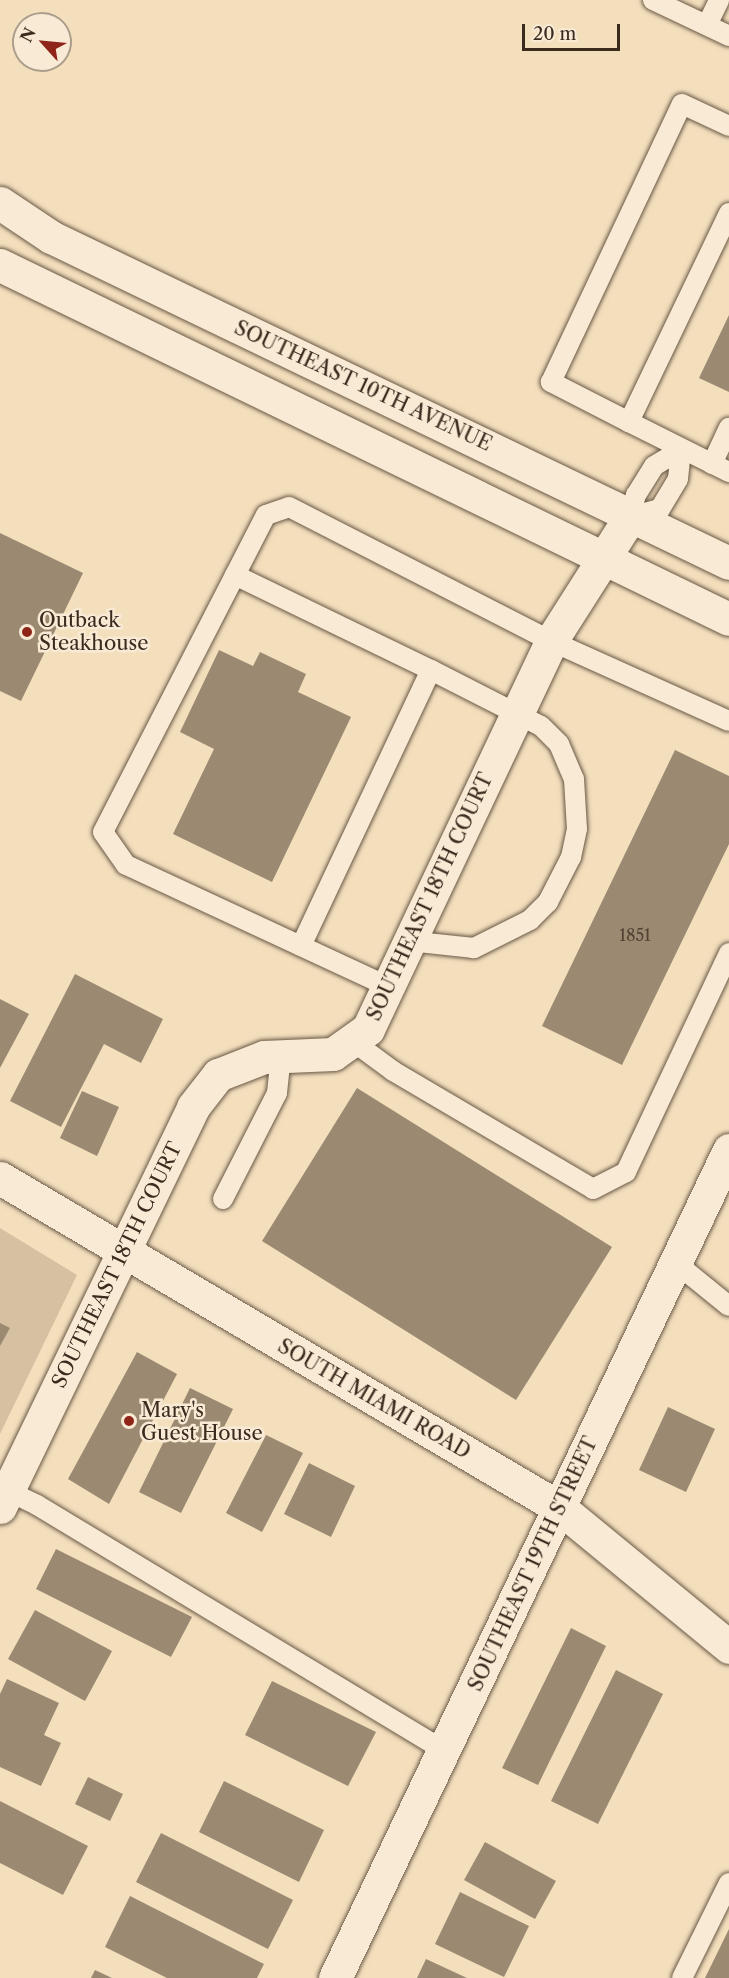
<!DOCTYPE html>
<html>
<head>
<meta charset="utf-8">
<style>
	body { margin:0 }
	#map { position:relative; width:729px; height:1978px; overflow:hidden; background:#f4dfbd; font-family:"Libre Caslon Text",serif }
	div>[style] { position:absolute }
	.green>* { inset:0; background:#d5c0a2 }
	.building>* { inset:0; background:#9b8971 }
	.roads { filter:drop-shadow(0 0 2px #695846) drop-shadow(0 0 2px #695846) }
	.service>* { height:20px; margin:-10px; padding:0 10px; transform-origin:10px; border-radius:10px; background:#f8ead4 }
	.minor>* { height:33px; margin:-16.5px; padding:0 16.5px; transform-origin:16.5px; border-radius:16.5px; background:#f8ead4 }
	.tertiary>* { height:33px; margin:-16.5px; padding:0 16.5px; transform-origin:16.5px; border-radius:16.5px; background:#f8ead4 }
	.dots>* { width:16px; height:16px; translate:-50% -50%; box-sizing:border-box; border:3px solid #f8ead4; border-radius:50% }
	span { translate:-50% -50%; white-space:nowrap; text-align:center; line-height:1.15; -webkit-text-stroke:5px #f8ead4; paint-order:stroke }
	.number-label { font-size:16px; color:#534234 }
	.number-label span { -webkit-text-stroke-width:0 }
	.street-label { font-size:20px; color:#3b2b1f }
	.poi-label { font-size:20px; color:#3b2b1f }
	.left { translate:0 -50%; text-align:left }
	.north { position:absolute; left:12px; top:12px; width:60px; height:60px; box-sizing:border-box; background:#f8ead4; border:2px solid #ac9e8c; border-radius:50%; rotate:297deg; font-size:16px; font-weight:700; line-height:24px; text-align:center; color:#3b2b1f }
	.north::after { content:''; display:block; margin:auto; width:21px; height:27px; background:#8f2418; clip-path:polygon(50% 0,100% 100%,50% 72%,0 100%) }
	.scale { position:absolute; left:522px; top:24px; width:98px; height:27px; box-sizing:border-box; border:3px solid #3b2b1f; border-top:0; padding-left:8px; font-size:18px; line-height:21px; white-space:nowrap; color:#3b2b1f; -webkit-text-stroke:4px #f8ead4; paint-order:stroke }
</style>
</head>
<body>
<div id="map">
	<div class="green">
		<div style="clip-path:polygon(0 1228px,77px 1275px,0 1434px)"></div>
	</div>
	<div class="building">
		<div style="clip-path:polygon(729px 315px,729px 392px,699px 378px)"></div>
		<div style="clip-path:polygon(0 533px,83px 573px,21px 701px,0 691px)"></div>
		<div style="clip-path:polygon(219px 650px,253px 666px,260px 652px,306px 674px,298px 692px,351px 717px,272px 882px,173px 834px,214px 749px,180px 732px)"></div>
		<div style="clip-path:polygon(675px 750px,729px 776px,729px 844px,622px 1065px,542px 1026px)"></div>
		<div style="clip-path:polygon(75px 974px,163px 1019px,141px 1063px,104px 1044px,61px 1127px,10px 1101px)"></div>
		<div style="clip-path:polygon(0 999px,29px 1014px,0 1068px)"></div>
		<div style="clip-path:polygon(357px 1088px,612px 1247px,516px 1400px,262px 1241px)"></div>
		<div style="clip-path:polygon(82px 1091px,119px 1107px,97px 1156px,60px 1138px)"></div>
		<div style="clip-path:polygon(0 1323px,10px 1328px,0 1346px)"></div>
		<div style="clip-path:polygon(137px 1352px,177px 1374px,109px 1504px,68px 1479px)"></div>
		<div style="clip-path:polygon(190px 1388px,233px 1409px,181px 1513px,139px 1492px)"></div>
		<div style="clip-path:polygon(668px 1407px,715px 1429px,686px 1492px,639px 1470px)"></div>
		<div style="clip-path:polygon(266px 1435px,303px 1453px,262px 1532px,226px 1513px)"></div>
		<div style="clip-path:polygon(309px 1463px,355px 1486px,331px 1537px,284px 1514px)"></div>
		<div style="clip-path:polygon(56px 1549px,192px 1617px,171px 1657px,36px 1589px)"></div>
		<div style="clip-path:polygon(35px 1610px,112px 1651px,85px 1701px,8px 1659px)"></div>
		<div style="clip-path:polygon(571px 1628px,606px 1646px,538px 1785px,502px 1768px)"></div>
		<div style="clip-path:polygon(616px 1670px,663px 1694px,598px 1824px,551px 1801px)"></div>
		<div style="clip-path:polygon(7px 1679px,59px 1703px,44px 1735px,61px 1743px,41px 1786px,0 1767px,0 1694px)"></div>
		<div style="clip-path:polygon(272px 1681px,376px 1732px,348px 1786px,245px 1735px)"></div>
		<div style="clip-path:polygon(88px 1777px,123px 1794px,110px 1821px,75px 1804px)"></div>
		<div style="clip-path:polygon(224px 1781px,324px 1830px,299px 1882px,199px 1832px)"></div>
		<div style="clip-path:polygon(0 1801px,88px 1846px,63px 1895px,0 1863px)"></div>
		<div style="clip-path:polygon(161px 1833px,293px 1900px,268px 1949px,136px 1882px)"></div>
		<div style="clip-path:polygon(485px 1842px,556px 1881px,535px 1919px,464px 1880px)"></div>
		<div style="clip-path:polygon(460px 1892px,529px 1926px,504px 1977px,435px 1944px)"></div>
		<div style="clip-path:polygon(130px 1896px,264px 1964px,257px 1978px,167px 1978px,105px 1947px)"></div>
		<div style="clip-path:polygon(729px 1929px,729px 1978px,705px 1978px)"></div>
		<div style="clip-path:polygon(426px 1959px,467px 1978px,417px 1978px)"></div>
		<div style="clip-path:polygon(95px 1970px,112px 1978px,91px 1978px)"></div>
	</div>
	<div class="roads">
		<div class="service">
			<div style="left:653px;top:0;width:84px;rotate:25.3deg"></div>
			<div style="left:707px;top:25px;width:28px;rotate:-64deg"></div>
			<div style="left:729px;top:213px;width:232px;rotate:115.6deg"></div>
			<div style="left:629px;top:422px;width:112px;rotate:26.6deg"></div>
			<div style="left:629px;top:422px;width:88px;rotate:-152.9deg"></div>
			<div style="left:551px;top:382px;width:307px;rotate:-64.8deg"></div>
			<div style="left:682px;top:104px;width:52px;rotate:25.1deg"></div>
			<div style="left:681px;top:450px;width:29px;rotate:96deg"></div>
			<div style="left:678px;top:479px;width:35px;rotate:121deg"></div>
			<div style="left:660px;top:509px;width:31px;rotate:165deg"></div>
			<div style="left:630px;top:517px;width:23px;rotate:-75deg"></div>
			<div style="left:636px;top:495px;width:34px;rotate:-58deg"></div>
			<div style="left:654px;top:466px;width:31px;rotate:-31deg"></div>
			<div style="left:712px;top:464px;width:40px;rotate:-65deg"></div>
			<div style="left:235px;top:575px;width:218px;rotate:25.9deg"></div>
			<div style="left:301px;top:946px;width:305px;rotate:-64.8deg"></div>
			<div style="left:431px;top:670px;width:123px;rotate:27deg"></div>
			<div style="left:541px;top:726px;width:25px;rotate:45deg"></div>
			<div style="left:559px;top:744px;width:38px;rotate:67deg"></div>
			<div style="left:574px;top:779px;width:50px;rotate:86.6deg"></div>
			<div style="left:577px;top:829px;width:29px;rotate:102deg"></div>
			<div style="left:571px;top:857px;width:51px;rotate:117.1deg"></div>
			<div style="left:548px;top:902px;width:25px;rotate:135deg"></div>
			<div style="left:530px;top:920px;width:63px;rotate:153.4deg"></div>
			<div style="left:474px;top:948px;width:65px;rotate:-173.9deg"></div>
			<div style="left:387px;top:986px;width:288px;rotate:-155.1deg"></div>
			<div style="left:126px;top:865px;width:40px;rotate:-124.9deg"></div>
			<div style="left:103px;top:832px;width:356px;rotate:-62.8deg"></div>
			<div style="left:266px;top:515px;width:24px;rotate:-19deg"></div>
			<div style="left:289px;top:507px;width:294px;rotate:27.1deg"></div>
			<div style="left:551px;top:641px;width:195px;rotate:24.2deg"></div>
			<div style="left:351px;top:1040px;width:52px;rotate:36.4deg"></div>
			<div style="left:393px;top:1071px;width:232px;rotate:30.5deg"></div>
			<div style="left:593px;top:1189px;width:37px;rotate:-27deg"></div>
			<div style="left:626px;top:1172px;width:242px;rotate:-64.8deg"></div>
			<div style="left:223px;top:1199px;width:119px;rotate:-63deg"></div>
			<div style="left:277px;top:1093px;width:37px;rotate:-84deg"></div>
			<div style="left:676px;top:1263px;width:68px;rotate:39.1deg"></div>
			<div style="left:0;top:1487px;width:41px;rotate:25.9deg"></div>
			<div style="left:37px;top:1505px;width:476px;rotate:31.1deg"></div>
			<div style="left:682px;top:1978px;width:106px;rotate:-63.7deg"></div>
		</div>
		<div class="minor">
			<div style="left:0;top:203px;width:61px;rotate:33.7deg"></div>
			<div style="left:51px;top:237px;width:752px;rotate:25.68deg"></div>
			<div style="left:0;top:265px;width:810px;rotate:25.9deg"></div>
			<div style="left:0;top:1507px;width:444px;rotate:-64.2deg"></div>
			<div style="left:193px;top:1107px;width:41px;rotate:-52deg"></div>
			<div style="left:218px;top:1075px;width:49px;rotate:-21.4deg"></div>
			<div style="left:264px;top:1057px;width:69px;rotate:-2.5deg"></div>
			<div style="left:333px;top:1054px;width:43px;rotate:-35.5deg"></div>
			<div style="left:368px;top:1029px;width:429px;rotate:-64.7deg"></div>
			<div style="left:551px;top:641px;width:147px;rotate:-57.5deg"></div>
			<div style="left:335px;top:1978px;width:917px;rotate:-64.55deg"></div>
		</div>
		<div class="tertiary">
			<div style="left:0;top:1178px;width:650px;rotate:30.51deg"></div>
			<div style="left:560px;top:1508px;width:219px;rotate:39.4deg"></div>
		</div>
	</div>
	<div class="dots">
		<div style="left:27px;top:632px;background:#8f2418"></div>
		<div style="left:129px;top:1421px;background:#8f2418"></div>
	</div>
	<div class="number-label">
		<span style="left:635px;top:935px">1851</span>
	</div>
	<div class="street-label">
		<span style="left:363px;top:386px;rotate:25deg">SOUTHEAST 10TH AVENUE</span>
		<span style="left:430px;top:897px;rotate:-65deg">SOUTHEAST 18TH COURT</span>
		<span style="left:117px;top:1265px;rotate:-64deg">SOUTHEAST 18TH COURT</span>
		<span style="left:374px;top:1399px;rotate:30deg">SOUTH MIAMI ROAD</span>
		<span style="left:533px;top:1564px;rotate:-65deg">SOUTHEAST 19TH STREET</span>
	</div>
	<div class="poi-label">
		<span class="left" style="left:39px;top:632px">Outback<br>Steakhouse</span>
		<span class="left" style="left:141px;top:1422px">Mary's<br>Guest House</span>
	</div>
	<div class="north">N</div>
	<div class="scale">20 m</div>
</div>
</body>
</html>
